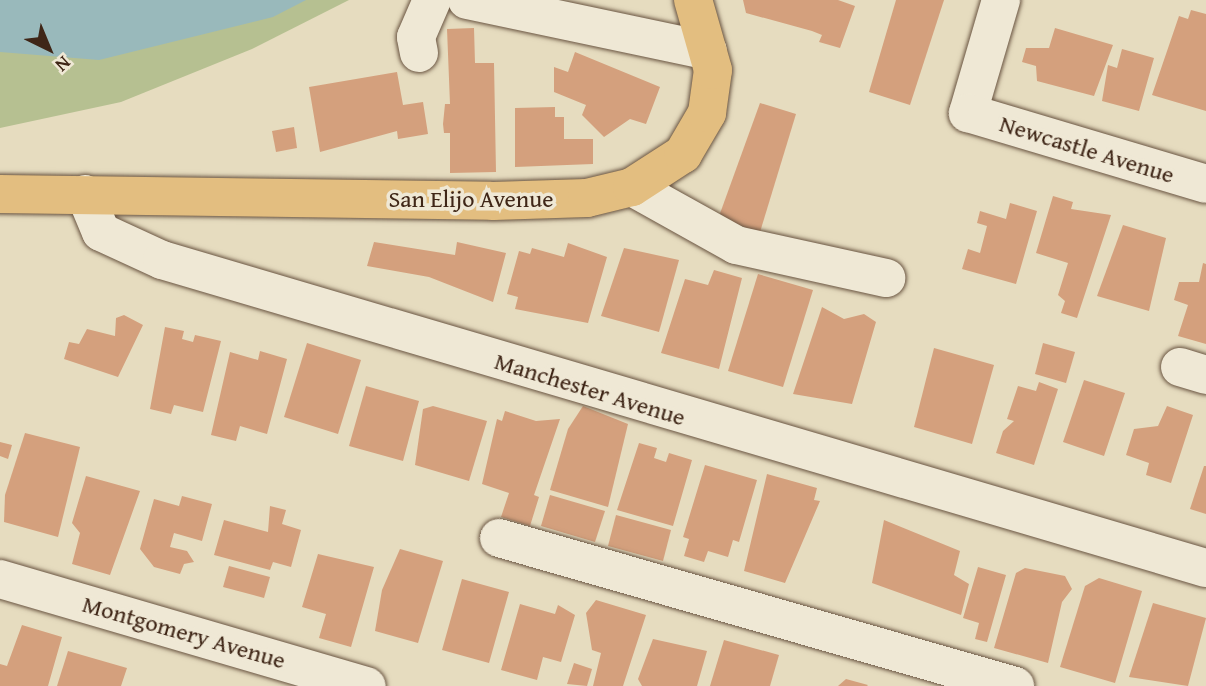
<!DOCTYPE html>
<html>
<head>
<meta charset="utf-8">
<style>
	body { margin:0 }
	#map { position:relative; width:1206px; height:686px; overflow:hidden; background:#e6dcbf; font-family:"Gentium Book Plus",serif }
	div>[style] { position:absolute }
	.green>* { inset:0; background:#b6c091 }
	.water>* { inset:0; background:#99b9bb }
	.building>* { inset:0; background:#d4a07d }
	.roads { filter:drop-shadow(0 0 2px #695441) drop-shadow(0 0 2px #695441) }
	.minor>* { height:38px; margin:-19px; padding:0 19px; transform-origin:19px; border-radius:19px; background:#efe8d5 }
	.major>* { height:38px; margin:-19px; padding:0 19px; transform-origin:19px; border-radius:19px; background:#e3be80 }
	span { translate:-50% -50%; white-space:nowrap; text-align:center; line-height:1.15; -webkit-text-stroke:7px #efe8d5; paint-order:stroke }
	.street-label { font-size:24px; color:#3f2617 }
	.north { position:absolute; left:14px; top:14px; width:70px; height:70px; -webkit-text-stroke:5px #efe8d5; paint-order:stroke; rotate:137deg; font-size:19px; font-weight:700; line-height:28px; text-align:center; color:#3f2617 }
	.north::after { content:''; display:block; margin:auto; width:24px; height:32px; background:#3f2617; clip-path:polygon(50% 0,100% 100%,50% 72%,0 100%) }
</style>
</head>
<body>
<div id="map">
	<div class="green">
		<div style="clip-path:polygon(0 0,349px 0,252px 49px,121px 102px,0 128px)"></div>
	</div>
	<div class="water">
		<div style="clip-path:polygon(0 0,306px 0,273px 17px,99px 60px,0 52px)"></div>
	</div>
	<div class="building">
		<div style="clip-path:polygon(743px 0,838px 0,855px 6px,840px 48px,819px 42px,822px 35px,812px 31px,746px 13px)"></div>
		<div style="clip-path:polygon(896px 0,944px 0,910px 105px,869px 92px)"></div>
		<div style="clip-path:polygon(1191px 10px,1206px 14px,1206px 111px,1152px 95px,1179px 16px,1188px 19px)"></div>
		<div style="clip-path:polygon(474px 28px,475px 63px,494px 63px,496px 172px,450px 173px,450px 133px,444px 133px,443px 124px,445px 104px,450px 104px,447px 29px)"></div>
		<div style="clip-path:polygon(1055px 28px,1113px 45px,1094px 96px,1037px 81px,1036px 66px,1022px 62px,1026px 48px,1049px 48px)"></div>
		<div style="clip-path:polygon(1122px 49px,1154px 58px,1139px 111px,1102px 101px,1108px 65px,1117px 68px)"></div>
		<div style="clip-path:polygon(575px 52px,660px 87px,646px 124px,630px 119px,604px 137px,582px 115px,586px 105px,554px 92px,554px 67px,568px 72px)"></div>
		<div style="clip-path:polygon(397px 72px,403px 105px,423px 102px,428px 134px,398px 139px,397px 131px,320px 152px,309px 87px)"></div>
		<div style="clip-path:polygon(760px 103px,796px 114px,760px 232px,718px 219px)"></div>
		<div style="clip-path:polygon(555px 107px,555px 117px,564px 117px,564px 139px,593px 139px,593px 164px,515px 167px,515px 108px)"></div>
		<div style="clip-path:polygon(294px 127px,297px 148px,276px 152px,272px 131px)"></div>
		<div style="clip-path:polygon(1053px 196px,1073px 202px,1071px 209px,1111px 215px,1077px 318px,1061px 313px,1065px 301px,1058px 295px,1068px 263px,1036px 253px)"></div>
		<div style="clip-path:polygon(1010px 203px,1037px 211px,1016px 284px,962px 269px,968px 249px,980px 253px,987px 226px,977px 223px,980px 211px,1006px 219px)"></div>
		<div style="clip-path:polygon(1123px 225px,1166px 238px,1149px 311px,1097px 296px)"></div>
		<div style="clip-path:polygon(374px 242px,455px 255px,457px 242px,506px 253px,493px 302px,429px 277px,367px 266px)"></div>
		<div style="clip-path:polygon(568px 243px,607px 257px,588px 323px,515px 309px,518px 297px,507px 294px,519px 251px,530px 254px,532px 248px,564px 257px)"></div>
		<div style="clip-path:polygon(624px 248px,679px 260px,659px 332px,601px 316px)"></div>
		<div style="clip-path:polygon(1203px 263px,1206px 264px,1206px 344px,1178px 336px,1188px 305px,1174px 300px,1179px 282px,1199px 282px)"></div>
		<div style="clip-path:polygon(714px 270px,742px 278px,719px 369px,661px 353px,685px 279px,708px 285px)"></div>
		<div style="clip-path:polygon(758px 274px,813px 290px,783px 387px,728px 371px)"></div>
		<div style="clip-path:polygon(822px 307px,844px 319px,864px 314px,876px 322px,852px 404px,793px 394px)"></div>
		<div style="clip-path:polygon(124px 315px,143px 325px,118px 377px,64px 359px,69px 342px,79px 344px,87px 329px,115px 336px,116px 318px)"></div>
		<div style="clip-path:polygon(165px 327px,184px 331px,182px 339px,193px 342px,195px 335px,221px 341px,203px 412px,174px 405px,171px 414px,150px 409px)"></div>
		<div style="clip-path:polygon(307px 343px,361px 360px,338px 434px,284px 417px)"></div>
		<div style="clip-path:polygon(1043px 343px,1075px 352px,1066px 383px,1035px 374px)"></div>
		<div style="clip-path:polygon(934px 348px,994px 365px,972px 444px,914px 427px)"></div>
		<div style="clip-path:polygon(260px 351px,287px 359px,267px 434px,240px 426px,236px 441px,211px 435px,230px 352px,258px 360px)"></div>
		<div style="clip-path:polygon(1084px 380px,1125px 393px,1104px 456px,1063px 442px)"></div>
		<div style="clip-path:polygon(1039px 382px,1058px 389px,1034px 465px,996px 453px,1003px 431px,1014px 421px,1007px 419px,1018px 386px,1036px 391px)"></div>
		<div style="clip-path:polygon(366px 386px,419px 401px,403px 461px,349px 446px)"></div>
		<div style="clip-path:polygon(433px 406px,487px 421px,469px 481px,415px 465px,423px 409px)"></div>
		<div style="clip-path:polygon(583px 406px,628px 424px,608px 507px,550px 490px,568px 429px)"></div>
		<div style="clip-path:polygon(1167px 406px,1193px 415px,1171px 483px,1146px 475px,1149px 463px,1126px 455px,1134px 429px,1158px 426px)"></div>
		<div style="clip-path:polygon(505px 411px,536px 421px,560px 419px,534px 495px,539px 497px,530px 526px,501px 517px,509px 493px,482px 484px,497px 419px,502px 421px)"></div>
		<div style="clip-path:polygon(25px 433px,80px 447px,58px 537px,4px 522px,5px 495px)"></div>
		<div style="clip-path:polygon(0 442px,12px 445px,8px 459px,0 456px)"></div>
		<div style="clip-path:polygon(639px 443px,657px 448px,654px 458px,666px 462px,669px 453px,692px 460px,673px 526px,617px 510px)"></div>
		<div style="clip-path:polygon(705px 465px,757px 480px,739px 542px,733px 540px,728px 557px,708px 551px,704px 562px,684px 556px,689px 539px,683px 537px)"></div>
		<div style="clip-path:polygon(1204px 466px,1206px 466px,1206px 514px,1190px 509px)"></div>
		<div style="clip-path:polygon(767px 474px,817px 488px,814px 500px,820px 501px,785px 583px,744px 571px)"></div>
		<div style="clip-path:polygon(86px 476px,140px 491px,110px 575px,72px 564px,80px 533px,72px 523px)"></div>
		<div style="clip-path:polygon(550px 495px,605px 511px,595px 542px,541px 526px)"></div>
		<div style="clip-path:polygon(182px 496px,212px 504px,202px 541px,174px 533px,170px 547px,187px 551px,194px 562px,184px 564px,180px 574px,154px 567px,140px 549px,154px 499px,179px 506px)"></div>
		<div style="clip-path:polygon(270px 506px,286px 510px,282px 524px,301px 530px,291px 567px,273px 562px,270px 570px,214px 555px,224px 520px,268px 532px)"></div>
		<div style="clip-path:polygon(616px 515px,671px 530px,663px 561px,608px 546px)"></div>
		<div style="clip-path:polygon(884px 520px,960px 551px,954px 575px,969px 584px,961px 615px,872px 583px)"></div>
		<div style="clip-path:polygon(400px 549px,443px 561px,418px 643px,375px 631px,382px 590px)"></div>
		<div style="clip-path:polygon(318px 554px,374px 567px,351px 647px,319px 638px,326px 614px,302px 607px)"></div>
		<div style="clip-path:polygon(229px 566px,270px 577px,264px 598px,223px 587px)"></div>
		<div style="clip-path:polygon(978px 567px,1006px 575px,987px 642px,975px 639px,979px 623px,963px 618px)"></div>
		<div style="clip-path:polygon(1025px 568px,1065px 576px,1072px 589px,1062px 602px,1048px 663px,994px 648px,1016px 573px)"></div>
		<div style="clip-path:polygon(1099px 578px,1142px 591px,1115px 683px,1060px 667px,1085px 586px)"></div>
		<div style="clip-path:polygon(462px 579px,509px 592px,489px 663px,442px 650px)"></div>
		<div style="clip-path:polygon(596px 600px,646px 615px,623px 686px,593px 686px,601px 653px,592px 650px,586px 613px)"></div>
		<div style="clip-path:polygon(1153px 603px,1206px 618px,1188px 686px,1129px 677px)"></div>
		<div style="clip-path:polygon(520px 604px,555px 614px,558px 605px,575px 615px,561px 662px,543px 657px,537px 680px,501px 670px)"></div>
		<div style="clip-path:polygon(22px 625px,62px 637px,48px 686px,0 686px,0 664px,7px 666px)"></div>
		<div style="clip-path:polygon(653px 639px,707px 651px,697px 686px,642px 686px,638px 679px)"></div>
		<div style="clip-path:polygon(724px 640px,779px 655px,770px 686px,710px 686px)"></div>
		<div style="clip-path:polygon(68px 651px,127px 668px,121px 686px,57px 686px)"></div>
		<div style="clip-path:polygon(574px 663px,592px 669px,587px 686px,567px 684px)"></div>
		<div style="clip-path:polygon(846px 679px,868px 685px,867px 686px,838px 686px)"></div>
	</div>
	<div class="roads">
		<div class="minor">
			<div style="left:467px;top:0;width:246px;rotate:11.9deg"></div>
			<div style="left:1001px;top:0;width:118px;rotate:106.3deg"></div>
			<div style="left:968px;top:113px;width:248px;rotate:16.6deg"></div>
			<div style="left:419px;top:53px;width:16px;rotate:-101deg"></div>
			<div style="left:416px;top:37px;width:40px;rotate:-66.6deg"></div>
			<div style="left:632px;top:187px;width:119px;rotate:29.1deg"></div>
			<div style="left:736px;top:245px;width:154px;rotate:12.4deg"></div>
			<div style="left:85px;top:194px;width:41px;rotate:67.2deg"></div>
			<div style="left:101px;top:232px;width:67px;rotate:24.7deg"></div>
			<div style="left:162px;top:260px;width:1088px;rotate:16.44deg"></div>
			<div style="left:1180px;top:367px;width:27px;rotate:17deg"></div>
			<div style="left:499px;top:538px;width:537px;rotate:16deg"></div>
			<div style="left:0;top:579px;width:382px;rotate:16.3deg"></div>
		</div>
		<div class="major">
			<div style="left:0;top:194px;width:493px;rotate:0.8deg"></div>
			<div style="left:493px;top:201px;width:94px;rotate:-1.8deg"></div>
			<div style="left:587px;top:198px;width:46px;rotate:-13.7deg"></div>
			<div style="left:632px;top:187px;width:61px;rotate:-32.9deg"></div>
			<div style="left:683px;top:154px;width:48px;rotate:-59.7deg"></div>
			<div style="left:707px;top:113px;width:43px;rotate:-82.1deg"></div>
			<div style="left:713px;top:70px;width:73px;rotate:-105.9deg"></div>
		</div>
	</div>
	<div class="street-label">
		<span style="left:1087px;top:149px;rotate:17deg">Newcastle Avenue</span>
		<span style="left:471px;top:199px">San Elijo Avenue</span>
		<span style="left:590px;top:389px;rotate:17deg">Manchester Avenue</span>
		<span style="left:184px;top:632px;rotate:16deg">Montgomery Avenue</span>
	</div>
	<div class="north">N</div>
</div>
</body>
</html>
